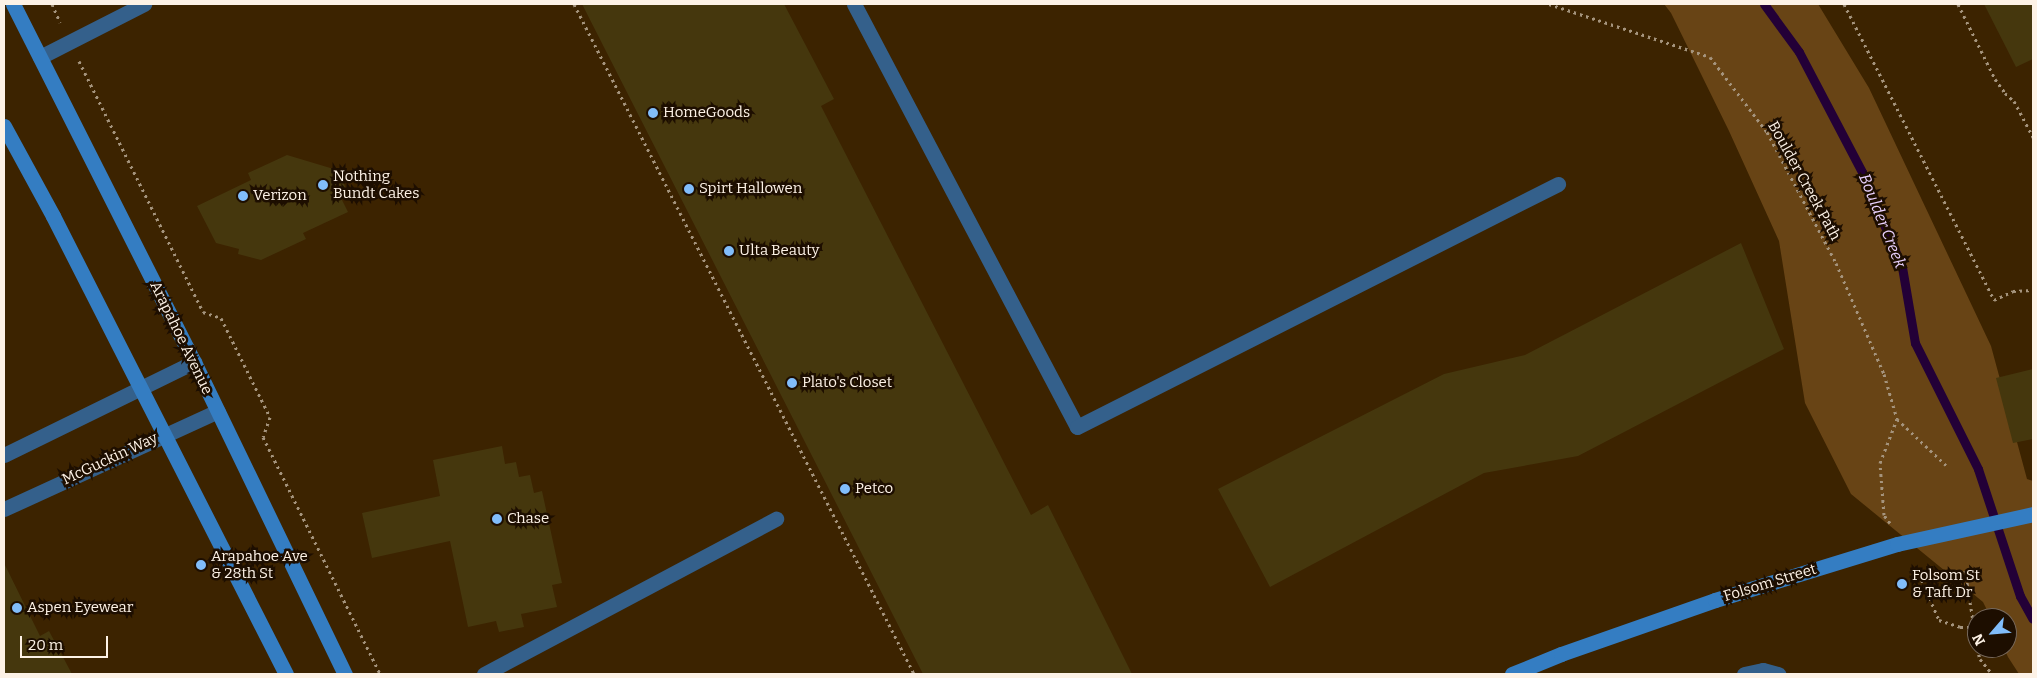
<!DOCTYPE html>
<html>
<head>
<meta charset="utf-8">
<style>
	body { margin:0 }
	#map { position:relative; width:2037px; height:678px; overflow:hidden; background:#3c2300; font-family:Bitter,serif }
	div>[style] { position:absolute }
	.green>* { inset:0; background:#684415 }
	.stream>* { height:9px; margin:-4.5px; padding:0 4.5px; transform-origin:4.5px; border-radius:4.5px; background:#230037 }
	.building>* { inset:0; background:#45370d }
	.path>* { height:3px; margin-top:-1.5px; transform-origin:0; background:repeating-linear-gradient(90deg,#a5947d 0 2.5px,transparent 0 6.5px) }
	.lane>* { height:15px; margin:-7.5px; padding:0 7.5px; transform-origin:7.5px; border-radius:7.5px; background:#34608b }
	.street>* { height:15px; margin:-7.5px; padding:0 7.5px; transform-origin:7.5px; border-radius:7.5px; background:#34608b }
	.secondary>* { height:15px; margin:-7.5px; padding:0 7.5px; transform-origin:7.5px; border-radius:7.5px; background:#347dc2 }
	.dots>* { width:14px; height:14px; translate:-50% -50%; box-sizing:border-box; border:2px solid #1d0e00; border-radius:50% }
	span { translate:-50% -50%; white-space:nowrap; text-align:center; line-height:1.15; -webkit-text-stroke:5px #1d0e00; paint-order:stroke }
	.poi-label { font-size:15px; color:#fdf2e6 }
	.left { translate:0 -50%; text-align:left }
	.street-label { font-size:15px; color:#fdf2e6 }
	.water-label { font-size:16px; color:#ebd3ff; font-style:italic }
	.frame { position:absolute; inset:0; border:5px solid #fdf2e6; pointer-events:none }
	.north { position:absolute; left:1967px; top:608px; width:50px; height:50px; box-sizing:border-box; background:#1d0e00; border:1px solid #77695c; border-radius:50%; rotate:243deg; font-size:14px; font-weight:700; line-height:20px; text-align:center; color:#fdf2e6 }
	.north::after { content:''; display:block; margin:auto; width:18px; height:22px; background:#81bdfa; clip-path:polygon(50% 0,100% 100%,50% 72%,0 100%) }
	.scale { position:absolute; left:20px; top:636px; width:88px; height:22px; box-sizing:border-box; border:2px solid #fdf2e6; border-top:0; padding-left:6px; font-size:15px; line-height:18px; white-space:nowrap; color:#fdf2e6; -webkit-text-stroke:4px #1d0e00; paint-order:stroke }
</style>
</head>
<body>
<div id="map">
	<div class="green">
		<div style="clip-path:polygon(1664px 4px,1818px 4px,1869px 88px,1991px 346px,2027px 479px,2033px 481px,2033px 674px,2019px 674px,2008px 657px,2004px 648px,2007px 648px,2007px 618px,1991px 618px,1983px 602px,1851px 494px,1805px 403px,1779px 241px,1729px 131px,1671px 13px)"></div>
	</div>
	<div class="stream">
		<div style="left:1764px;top:4px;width:59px;rotate:53.9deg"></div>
		<div style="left:1799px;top:52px;width:136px;rotate:62.3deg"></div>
		<div style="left:1862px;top:172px;width:103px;rotate:67.2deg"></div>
		<div style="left:1902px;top:267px;width:77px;rotate:80.3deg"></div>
		<div style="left:1915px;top:343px;width:141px;rotate:63.4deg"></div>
		<div style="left:1978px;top:469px;width:134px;rotate:71.7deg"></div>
		<div style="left:2020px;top:596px;width:26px;rotate:61deg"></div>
	</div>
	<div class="building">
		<div style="clip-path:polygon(582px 4px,784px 4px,834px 99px,821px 106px,1016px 486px,1031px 515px,1048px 505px,1132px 674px,923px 674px)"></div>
		<div style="clip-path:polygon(1984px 4px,2033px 4px,2033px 59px,2016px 67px)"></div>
		<div style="clip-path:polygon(287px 155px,337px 170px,346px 188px,338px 192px,348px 212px,303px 233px,306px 239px,261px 260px,238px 254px,239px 249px,216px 243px,197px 206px,251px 180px,248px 173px)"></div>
		<div style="clip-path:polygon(1741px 243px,1784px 349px,1578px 456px,1484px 473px,1270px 587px,1218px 489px,1444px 374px,1525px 355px)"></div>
		<div style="clip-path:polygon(2033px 369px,2033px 439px,2013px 443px,1996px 378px)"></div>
		<div style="clip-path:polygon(502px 446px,505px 464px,516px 462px,519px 477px,530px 475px,534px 493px,542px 491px,562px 583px,552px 585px,557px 607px,521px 614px,524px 627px,499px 632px,496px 621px,468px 627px,450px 541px,372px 558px,362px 513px,440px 496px,433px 460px)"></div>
		<div style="clip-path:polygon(4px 563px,40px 636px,49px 631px,72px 674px,4px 674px)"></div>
	</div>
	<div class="path">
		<div style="left:52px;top:4px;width:20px;rotate:66deg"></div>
		<div style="left:574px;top:4px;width:751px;rotate:63.09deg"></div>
		<div style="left:1549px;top:4px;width:169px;rotate:18.2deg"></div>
		<div style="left:1710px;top:57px;width:94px;rotate:52.8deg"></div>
		<div style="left:1767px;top:132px;width:148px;rotate:62.2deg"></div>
		<div style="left:1836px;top:263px;width:121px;rotate:66.6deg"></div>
		<div style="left:1884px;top:374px;width:47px;rotate:73.9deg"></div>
		<div style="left:1897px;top:419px;width:70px;rotate:43.3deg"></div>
		<div style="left:1844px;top:4px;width:332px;rotate:63.1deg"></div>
		<div style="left:1994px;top:300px;width:21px;rotate:-25deg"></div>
		<div style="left:2013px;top:291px;width:20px;rotate:-3deg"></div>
		<div style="left:1958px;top:4px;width:84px;rotate:63.7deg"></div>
		<div style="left:1995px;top:79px;width:17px;rotate:54deg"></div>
		<div style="left:2005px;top:93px;width:12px;rotate:42deg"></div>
		<div style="left:2014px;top:101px;width:41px;rotate:62.2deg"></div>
		<div style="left:79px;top:61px;width:280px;rotate:63.7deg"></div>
		<div style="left:203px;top:312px;width:19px;rotate:18deg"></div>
		<div style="left:221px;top:318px;width:110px;rotate:63.7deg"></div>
		<div style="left:270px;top:417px;width:21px;rotate:109deg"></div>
		<div style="left:263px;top:437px;width:264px;rotate:63.7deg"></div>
		<div style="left:1890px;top:523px;width:10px;rotate:-127deg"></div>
		<div style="left:1884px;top:515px;width:52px;rotate:-94.4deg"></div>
		<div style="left:1880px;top:463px;width:47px;rotate:-68.9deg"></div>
		<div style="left:1965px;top:570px;width:78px;rotate:81.1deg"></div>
		<div style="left:1919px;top:574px;width:50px;rotate:66.5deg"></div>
		<div style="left:1939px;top:620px;width:22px;rotate:18deg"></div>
		<div style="left:1960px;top:627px;width:12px"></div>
		<div style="left:1977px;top:648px;width:11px;rotate:75deg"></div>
		<div style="left:1980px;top:659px;width:19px;rotate:51deg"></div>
	</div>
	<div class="lane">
		<div style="left:854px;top:4px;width:478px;rotate:62.2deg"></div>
		<div style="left:1077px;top:427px;width:539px;rotate:-26.8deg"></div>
		<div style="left:40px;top:57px;width:117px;rotate:-27deg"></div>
		<div style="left:484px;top:674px;width:331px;rotate:-28deg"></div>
		<div style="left:1744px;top:674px;width:19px;rotate:-12deg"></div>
		<div style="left:1763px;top:670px;width:16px;rotate:15deg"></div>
	</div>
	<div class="street">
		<div style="left:4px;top:455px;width:212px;rotate:-26.1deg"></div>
		<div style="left:4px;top:509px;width:235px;rotate:-24.6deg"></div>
	</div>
	<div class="secondary">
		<div style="left:13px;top:4px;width:401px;rotate:63.2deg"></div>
		<div style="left:194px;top:362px;width:347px;rotate:64.2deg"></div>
		<div style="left:4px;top:126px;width:102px;rotate:61.4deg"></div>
		<div style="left:53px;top:216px;width:514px;rotate:63.04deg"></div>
		<div style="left:1512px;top:674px;width:53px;rotate:-22.2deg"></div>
		<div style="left:1561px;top:654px;width:163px;rotate:-19.3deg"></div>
		<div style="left:1715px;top:600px;width:190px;rotate:-17.1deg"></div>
		<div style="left:1897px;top:544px;width:139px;rotate:-12.4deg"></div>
	</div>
	<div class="dots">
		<div style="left:653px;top:113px;background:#81bdfa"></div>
		<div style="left:323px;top:185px;background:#81bdfa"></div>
		<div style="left:689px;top:189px;background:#81bdfa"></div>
		<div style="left:243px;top:196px;background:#81bdfa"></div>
		<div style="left:729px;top:251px;background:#81bdfa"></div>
		<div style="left:792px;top:383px;background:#81bdfa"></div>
		<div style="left:845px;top:489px;background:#81bdfa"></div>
		<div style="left:497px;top:519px;background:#81bdfa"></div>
		<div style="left:201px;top:565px;background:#81bdfa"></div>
		<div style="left:1902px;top:584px;background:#81bdfa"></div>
		<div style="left:17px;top:608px;background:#81bdfa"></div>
	</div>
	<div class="poi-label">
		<span class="left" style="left:663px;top:113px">HomeGoods</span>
		<span class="left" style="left:333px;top:185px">Nothing<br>Bundt Cakes</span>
		<span class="left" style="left:699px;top:189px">Spirt Hallowen</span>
		<span class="left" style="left:253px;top:196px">Verizon</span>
		<span class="left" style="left:739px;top:251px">Ulta Beauty</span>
		<span class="left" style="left:802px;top:383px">Plato's Closet</span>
		<span class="left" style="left:855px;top:489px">Petco</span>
		<span class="left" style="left:507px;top:519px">Chase</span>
		<span class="left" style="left:211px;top:565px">Arapahoe Ave<br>&amp; 28th St</span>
		<span class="left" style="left:1912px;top:584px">Folsom St<br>&amp; Taft Dr</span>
		<span class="left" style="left:27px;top:608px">Aspen Eyewear</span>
	</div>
	<div class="street-label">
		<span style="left:1804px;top:181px;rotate:61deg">Boulder Creek Path</span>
		<span style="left:181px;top:338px;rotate:64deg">Arapahoe Avenue</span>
		<span style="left:110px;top:459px;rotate:-25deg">McGuckin Way</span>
		<span style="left:1770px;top:583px;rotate:-17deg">Folsom Street</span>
	</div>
	<div class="water-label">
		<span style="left:1882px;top:221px;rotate:68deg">Boulder Creek</span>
	</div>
	<div class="frame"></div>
	<div class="north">N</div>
	<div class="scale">20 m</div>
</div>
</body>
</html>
